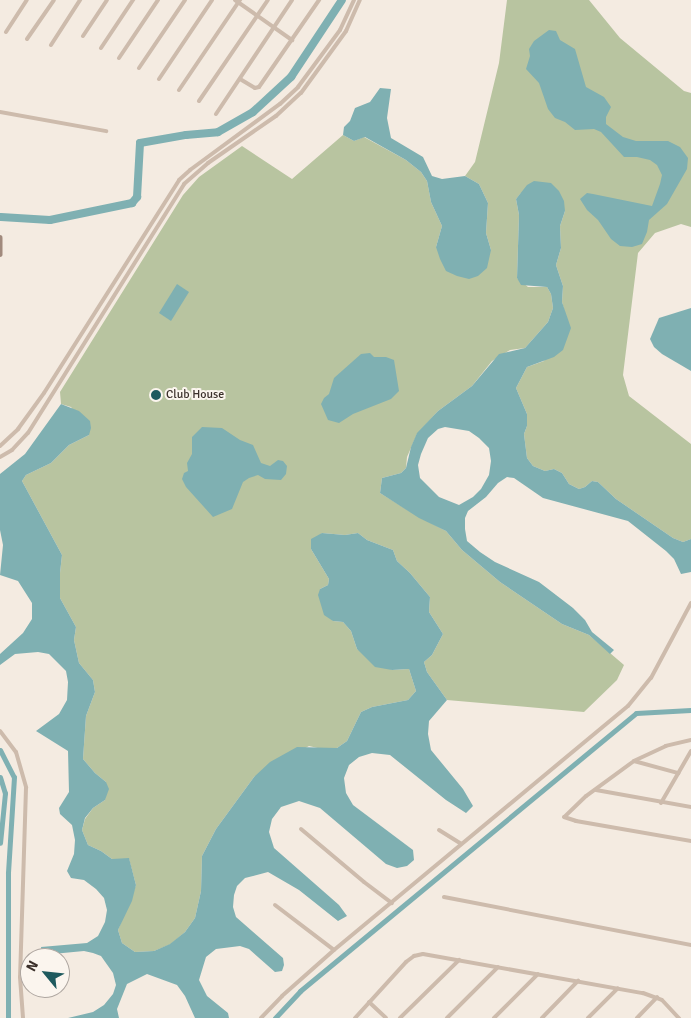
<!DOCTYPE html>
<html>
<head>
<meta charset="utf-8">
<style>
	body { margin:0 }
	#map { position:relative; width:691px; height:1018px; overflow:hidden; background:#f4ebe1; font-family:Signika,sans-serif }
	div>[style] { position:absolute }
	.green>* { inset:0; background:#b8c4a0 }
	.water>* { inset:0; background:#7fb0b2 }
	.canal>* { height:5px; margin:-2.5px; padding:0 2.5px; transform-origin:2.5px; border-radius:2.5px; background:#7fb0b2 }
	.river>* { height:8px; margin:-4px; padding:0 4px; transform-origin:4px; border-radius:4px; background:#7fb0b2 }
	.street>* { height:4px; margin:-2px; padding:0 2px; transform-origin:2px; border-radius:2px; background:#cdbbac }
	.secondary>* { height:5.5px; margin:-2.75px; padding:0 2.75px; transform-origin:2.75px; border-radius:2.75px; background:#a18a7d }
	.dots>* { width:14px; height:14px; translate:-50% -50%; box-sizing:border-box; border:2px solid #fbf5ee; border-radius:50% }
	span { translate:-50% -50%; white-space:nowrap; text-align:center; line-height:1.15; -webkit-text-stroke:4px #fbf5ee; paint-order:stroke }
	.poi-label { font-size:12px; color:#3b302b }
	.left { translate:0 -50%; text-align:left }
	.north { position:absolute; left:20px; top:948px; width:50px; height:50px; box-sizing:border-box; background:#fbf5ee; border:1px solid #aea6a0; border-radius:50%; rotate:298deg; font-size:14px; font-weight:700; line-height:20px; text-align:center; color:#3b302b }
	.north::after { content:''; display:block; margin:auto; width:18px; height:22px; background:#1f5a5e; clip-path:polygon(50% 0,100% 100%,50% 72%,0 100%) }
</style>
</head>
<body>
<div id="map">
	<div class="green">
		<div style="clip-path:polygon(507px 0,589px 0,620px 38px,684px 91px,691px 93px,691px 227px,681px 224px,655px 233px,638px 253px,623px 375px,629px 396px,691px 444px,691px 539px,683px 542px,673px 538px,616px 499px,598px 482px,592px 481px,585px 487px,579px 489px,569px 484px,562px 473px,554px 469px,545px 471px,533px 466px,527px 458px,524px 434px,527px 426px,527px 414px,516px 388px,527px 367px,544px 361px,565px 313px,562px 302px,563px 286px,556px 265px,561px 248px,560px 226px,565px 211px,521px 193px,516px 199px,519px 215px,517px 278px,528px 287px,547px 287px,551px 294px,553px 308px,548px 322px,525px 348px,510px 350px,492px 361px,472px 386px,438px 411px,417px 434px,407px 457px,406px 468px,401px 473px,382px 478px,380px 493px,419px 517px,446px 531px,462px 550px,500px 582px,562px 624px,589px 635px,624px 665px,617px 680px,584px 712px,447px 700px,427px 672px,424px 662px,432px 655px,443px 634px,429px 612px,430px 597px,410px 573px,397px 561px,393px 550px,367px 540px,358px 533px,345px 535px,322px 533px,311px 549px,329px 579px,328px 585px,320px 589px,333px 621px,343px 622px,351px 631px,357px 649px,392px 670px,409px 669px,416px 691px,408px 700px,372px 707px,361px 712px,347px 741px,337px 748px,322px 749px,309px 746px,254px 777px,216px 829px,202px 856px,201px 891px,195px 918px,185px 932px,171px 944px,154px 951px,135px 952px,122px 943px,118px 930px,136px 885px,129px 859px,112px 859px,101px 851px,88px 845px,82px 830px,85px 819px,93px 808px,105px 800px,106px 782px,95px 773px,83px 759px,86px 716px,95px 692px,93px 680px,79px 663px,74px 640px,76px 627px,60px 598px,60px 573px,62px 555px,22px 481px,26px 475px,51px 463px,69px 445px,89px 435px,71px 407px,61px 404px,60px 392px,183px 195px,199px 177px,242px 146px,292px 179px,343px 135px,354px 141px,364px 137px,406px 160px,421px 172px,427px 181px,431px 202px,442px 226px,436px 247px,491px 250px,486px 233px,488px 203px,479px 184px,465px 176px,475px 162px,499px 63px)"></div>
	</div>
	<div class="water">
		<div style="clip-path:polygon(549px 30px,556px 31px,560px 40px,575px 49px,586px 87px,604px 97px,611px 107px,606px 117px,606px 124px,623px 137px,636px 141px,668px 141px,680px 147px,688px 158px,687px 169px,667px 204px,649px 220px,647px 232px,642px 244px,632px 247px,620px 246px,611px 239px,598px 220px,587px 210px,580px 199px,587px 193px,593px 194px,652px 206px,660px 184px,662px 175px,657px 165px,650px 160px,637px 157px,624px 157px,601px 132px,594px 129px,575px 130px,565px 122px,555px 118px,548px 109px,539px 83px,526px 69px,530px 56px,529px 49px,534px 41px)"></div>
		<div style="clip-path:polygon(380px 88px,391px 89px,387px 118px,391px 138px,423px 157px,432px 176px,442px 179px,465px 176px,479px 184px,488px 203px,486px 233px,491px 250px,487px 268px,478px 276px,469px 279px,457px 276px,446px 271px,440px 259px,436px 247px,442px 226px,431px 202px,427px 181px,421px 172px,406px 160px,365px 137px,354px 141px,343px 135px,344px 127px,350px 121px,355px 108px,370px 102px)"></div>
		<div style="clip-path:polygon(evenodd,534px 181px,551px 183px,559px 191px,564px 201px,565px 211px,560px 226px,561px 248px,556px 265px,563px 286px,562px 302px,571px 328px,563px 350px,554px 357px,527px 367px,516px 388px,527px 414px,527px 426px,524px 434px,527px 458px,533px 466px,545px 471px,554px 469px,562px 473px,569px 484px,579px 489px,585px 487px,592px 481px,598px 482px,616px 499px,673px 538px,683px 542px,691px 539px,691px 572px,681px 574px,674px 559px,666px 551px,628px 521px,543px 498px,514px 478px,507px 477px,498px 483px,486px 497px,468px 511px,465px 518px,465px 529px,467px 541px,480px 552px,495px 562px,539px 582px,573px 608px,585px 620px,592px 632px,614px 650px,610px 654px,589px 635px,562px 624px,500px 582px,462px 550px,446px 531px,419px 518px,380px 493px,382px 478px,401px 473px,406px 468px,411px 447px,417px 433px,438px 411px,472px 386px,499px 354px,525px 348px,548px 322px,553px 308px,551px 294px,547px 287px,521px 285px,517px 278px,519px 215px,516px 199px,527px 185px,534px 181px,445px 427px,469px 431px,479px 438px,489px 448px,491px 461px,489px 475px,481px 489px,473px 497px,459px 505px,439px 497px,420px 478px,418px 465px,421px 454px,428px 438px,438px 429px,445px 427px)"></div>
		<div style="clip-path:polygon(177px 284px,189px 292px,171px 321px,159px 313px)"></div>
		<div style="clip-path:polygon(691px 308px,691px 371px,662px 354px,654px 347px,650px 339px,659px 318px)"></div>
		<div style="clip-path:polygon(370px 353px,374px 357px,386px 357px,394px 360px,399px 391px,391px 399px,353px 414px,339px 423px,328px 420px,321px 404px,324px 398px,329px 394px,334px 378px,361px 354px)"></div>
		<div style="clip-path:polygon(61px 404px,79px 411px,90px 421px,91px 428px,89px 435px,69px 445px,51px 463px,26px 475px,22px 481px,62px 555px,60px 573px,60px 598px,76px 627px,74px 640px,79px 663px,93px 680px,95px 692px,86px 716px,83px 759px,95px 773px,106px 782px,109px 789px,105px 800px,93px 808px,85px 818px,82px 830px,88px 845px,101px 851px,112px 859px,129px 858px,136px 885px,132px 901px,118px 930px,122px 943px,135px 952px,154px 951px,170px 944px,185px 932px,195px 918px,201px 891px,202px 856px,216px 829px,254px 777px,270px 762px,297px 747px,337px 748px,347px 741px,361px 712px,372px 707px,408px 700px,416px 691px,409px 669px,392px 670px,375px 667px,357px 649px,351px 631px,343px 622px,333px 621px,324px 615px,318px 595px,320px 589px,328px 585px,329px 579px,311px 549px,311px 539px,322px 533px,345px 535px,358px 533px,367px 540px,393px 550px,397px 561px,410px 573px,430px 597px,429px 612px,443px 634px,432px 655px,424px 662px,427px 672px,447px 700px,429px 721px,428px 734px,431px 750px,463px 789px,473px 806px,466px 813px,446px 800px,390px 755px,372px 753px,359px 757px,349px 765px,344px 778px,346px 793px,353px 805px,413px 850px,414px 860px,407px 866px,397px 868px,386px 864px,320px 808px,299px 801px,281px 807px,272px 819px,269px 832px,274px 848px,339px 905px,347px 916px,338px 921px,299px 890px,268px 872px,245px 878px,237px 886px,234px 895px,233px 907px,236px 917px,283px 958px,284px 965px,282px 971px,275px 972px,249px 949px,240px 946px,216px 949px,206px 957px,199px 980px,207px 996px,228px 1013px,229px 1018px,195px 1018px,185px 996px,177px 985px,147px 974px,127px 984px,117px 1009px,119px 1018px,68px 1018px,93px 1012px,104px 1005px,113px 994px,116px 985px,113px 973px,101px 956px,93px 953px,84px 951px,42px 955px,41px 947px,87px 943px,98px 936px,105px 922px,107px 910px,104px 898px,96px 889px,84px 880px,71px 878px,67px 871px,74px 854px,75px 840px,72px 825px,60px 814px,59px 808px,69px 792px,68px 751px,36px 731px,59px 714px,67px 700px,68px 682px,66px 671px,49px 654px,38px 652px,15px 654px,0 665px,0 654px,23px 633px,32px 619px,32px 603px,18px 581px,0 575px,3px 545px,0 530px,0 474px,25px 454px)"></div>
		<div style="clip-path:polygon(202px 427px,222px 428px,240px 440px,253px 445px,261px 463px,270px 466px,278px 460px,283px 461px,287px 466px,286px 474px,281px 480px,265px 479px,258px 475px,249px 478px,243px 482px,232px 509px,213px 517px,186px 487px,182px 479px,184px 473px,188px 471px,187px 463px,192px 454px,192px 437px)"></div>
	</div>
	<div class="canal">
		<div style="left:0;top:750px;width:30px;rotate:63deg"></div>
		<div style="left:14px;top:777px;width:96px;rotate:93.6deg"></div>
		<div style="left:8px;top:873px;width:145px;rotate:90deg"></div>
		<div style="left:0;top:777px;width:17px;rotate:73deg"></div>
		<div style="left:5px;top:793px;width:50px;rotate:95.7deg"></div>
		<div style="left:275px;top:1018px;width:37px;rotate:-47deg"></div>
		<div style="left:300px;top:991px;width:436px;rotate:-39.6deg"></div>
		<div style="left:636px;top:713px;width:55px;rotate:-3.1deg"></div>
	</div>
	<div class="river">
		<div style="left:1px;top:217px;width:49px;rotate:3.5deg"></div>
		<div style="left:50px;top:220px;width:84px;rotate:-11.7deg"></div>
		<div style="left:132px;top:203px;width:8px;rotate:-50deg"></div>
		<div style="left:137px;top:197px;width:54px;rotate:-86.8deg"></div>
		<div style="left:140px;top:143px;width:47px;rotate:-9.9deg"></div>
		<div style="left:186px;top:135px;width:32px;rotate:-5deg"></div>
		<div style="left:218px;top:132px;width:40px;rotate:-29.7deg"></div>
		<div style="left:253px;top:112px;width:52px;rotate:-42.6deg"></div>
		<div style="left:291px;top:77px;width:92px;rotate:-56.5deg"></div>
	</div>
	<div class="street">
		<div style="left:235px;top:0;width:70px;rotate:35.1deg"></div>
		<div style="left:6px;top:32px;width:38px;rotate:-57deg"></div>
		<div style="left:83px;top:36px;width:43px;rotate:-56.3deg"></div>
		<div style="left:27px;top:39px;width:47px;rotate:-55.3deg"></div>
		<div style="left:51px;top:45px;width:54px;rotate:-57.2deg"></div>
		<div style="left:101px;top:48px;width:58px;rotate:-56.3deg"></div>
		<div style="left:119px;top:58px;width:70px;rotate:-56.1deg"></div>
		<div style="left:139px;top:68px;width:82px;rotate:-55.9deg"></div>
		<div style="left:159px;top:79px;width:95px;rotate:-56.1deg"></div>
		<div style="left:240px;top:79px;width:17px;rotate:31deg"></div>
		<div style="left:255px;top:88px;width:4px;rotate:-14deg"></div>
		<div style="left:259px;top:87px;width:106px;rotate:-55.4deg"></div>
		<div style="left:179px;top:90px;width:109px;rotate:-55.9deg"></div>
		<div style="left:199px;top:101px;width:122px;rotate:-55.7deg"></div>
		<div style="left:0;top:112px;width:108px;rotate:10.2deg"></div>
		<div style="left:216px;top:114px;width:137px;rotate:-56.3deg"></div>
		<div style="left:0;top:446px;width:25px;rotate:-43deg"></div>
		<div style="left:18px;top:429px;width:44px;rotate:-54.2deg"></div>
		<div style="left:44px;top:393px;width:252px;rotate:-57.6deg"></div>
		<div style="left:179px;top:180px;width:15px;rotate:-42deg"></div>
		<div style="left:190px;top:170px;width:112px;rotate:-36.3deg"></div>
		<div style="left:280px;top:104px;width:25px;rotate:-43deg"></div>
		<div style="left:298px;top:87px;width:71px;rotate:-53.6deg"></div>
		<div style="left:340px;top:30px;width:33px;rotate:-65deg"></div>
		<div style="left:0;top:457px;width:14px;rotate:-30deg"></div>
		<div style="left:12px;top:450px;width:23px;rotate:-47deg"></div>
		<div style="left:28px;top:433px;width:294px;rotate:-57.9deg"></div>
		<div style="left:184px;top:184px;width:32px;rotate:-41deg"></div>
		<div style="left:208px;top:163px;width:83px;rotate:-34.7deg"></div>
		<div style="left:276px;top:116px;width:34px;rotate:-43deg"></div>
		<div style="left:301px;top:93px;width:77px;rotate:-54deg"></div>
		<div style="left:346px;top:31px;width:34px;rotate:-66deg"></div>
		<div style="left:0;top:731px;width:26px;rotate:53deg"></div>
		<div style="left:16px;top:752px;width:37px;rotate:74deg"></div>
		<div style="left:26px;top:788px;width:189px;rotate:91.8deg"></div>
		<div style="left:20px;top:977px;width:41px;rotate:85.8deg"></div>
		<div style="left:691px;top:740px;width:26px;rotate:167deg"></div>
		<div style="left:666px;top:746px;width:35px;rotate:155deg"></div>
		<div style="left:634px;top:761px;width:59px;rotate:143.9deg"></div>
		<div style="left:586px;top:796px;width:30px;rotate:136deg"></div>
		<div style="left:564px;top:817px;width:13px;rotate:18deg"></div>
		<div style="left:576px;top:821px;width:117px;rotate:9.9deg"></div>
		<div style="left:634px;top:761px;width:46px;rotate:15.3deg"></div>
		<div style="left:596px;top:790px;width:97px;rotate:10.1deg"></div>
		<div style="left:661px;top:803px;width:60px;rotate:-60deg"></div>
		<div style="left:301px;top:829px;width:82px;rotate:40.1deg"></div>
		<div style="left:364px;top:882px;width:35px;rotate:37deg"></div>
		<div style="left:439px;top:830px;width:26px;rotate:32deg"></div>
		<div style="left:444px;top:897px;width:252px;rotate:11deg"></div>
		<div style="left:275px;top:905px;width:74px;rotate:37.3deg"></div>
		<div style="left:369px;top:1002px;width:23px;rotate:43deg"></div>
		<div style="left:261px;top:1018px;width:30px;rotate:-46deg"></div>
		<div style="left:282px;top:996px;width:69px;rotate:-41.5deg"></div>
		<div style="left:334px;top:950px;width:382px;rotate:-39.7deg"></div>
		<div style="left:628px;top:706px;width:36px;rotate:-51deg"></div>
		<div style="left:651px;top:678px;width:85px;rotate:-61.9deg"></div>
		<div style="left:355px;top:1018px;width:76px;rotate:-47.7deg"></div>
		<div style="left:406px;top:962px;width:10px;rotate:-37deg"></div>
		<div style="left:414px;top:956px;width:9px;rotate:-13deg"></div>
		<div style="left:423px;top:954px;width:223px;rotate:10.1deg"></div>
		<div style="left:643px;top:993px;width:20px;rotate:20deg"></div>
		<div style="left:662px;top:1000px;width:25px;rotate:47deg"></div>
		<div style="left:400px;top:1018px;width:83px;rotate:-44.5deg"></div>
		<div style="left:447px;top:1018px;width:72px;rotate:-45deg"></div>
		<div style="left:494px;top:1018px;width:62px;rotate:-45deg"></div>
		<div style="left:542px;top:1018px;width:52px;rotate:-45.8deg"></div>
		<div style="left:588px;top:1018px;width:42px;rotate:-45deg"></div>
		<div style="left:637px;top:1018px;width:29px;rotate:-46deg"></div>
	</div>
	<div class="secondary">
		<div style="left:0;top:238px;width:16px;rotate:90deg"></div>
	</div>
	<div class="dots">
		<div style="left:156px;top:395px;background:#1f5a5e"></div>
	</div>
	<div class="poi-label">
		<span class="left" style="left:166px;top:395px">Club House</span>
	</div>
	<div class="north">N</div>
</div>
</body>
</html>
